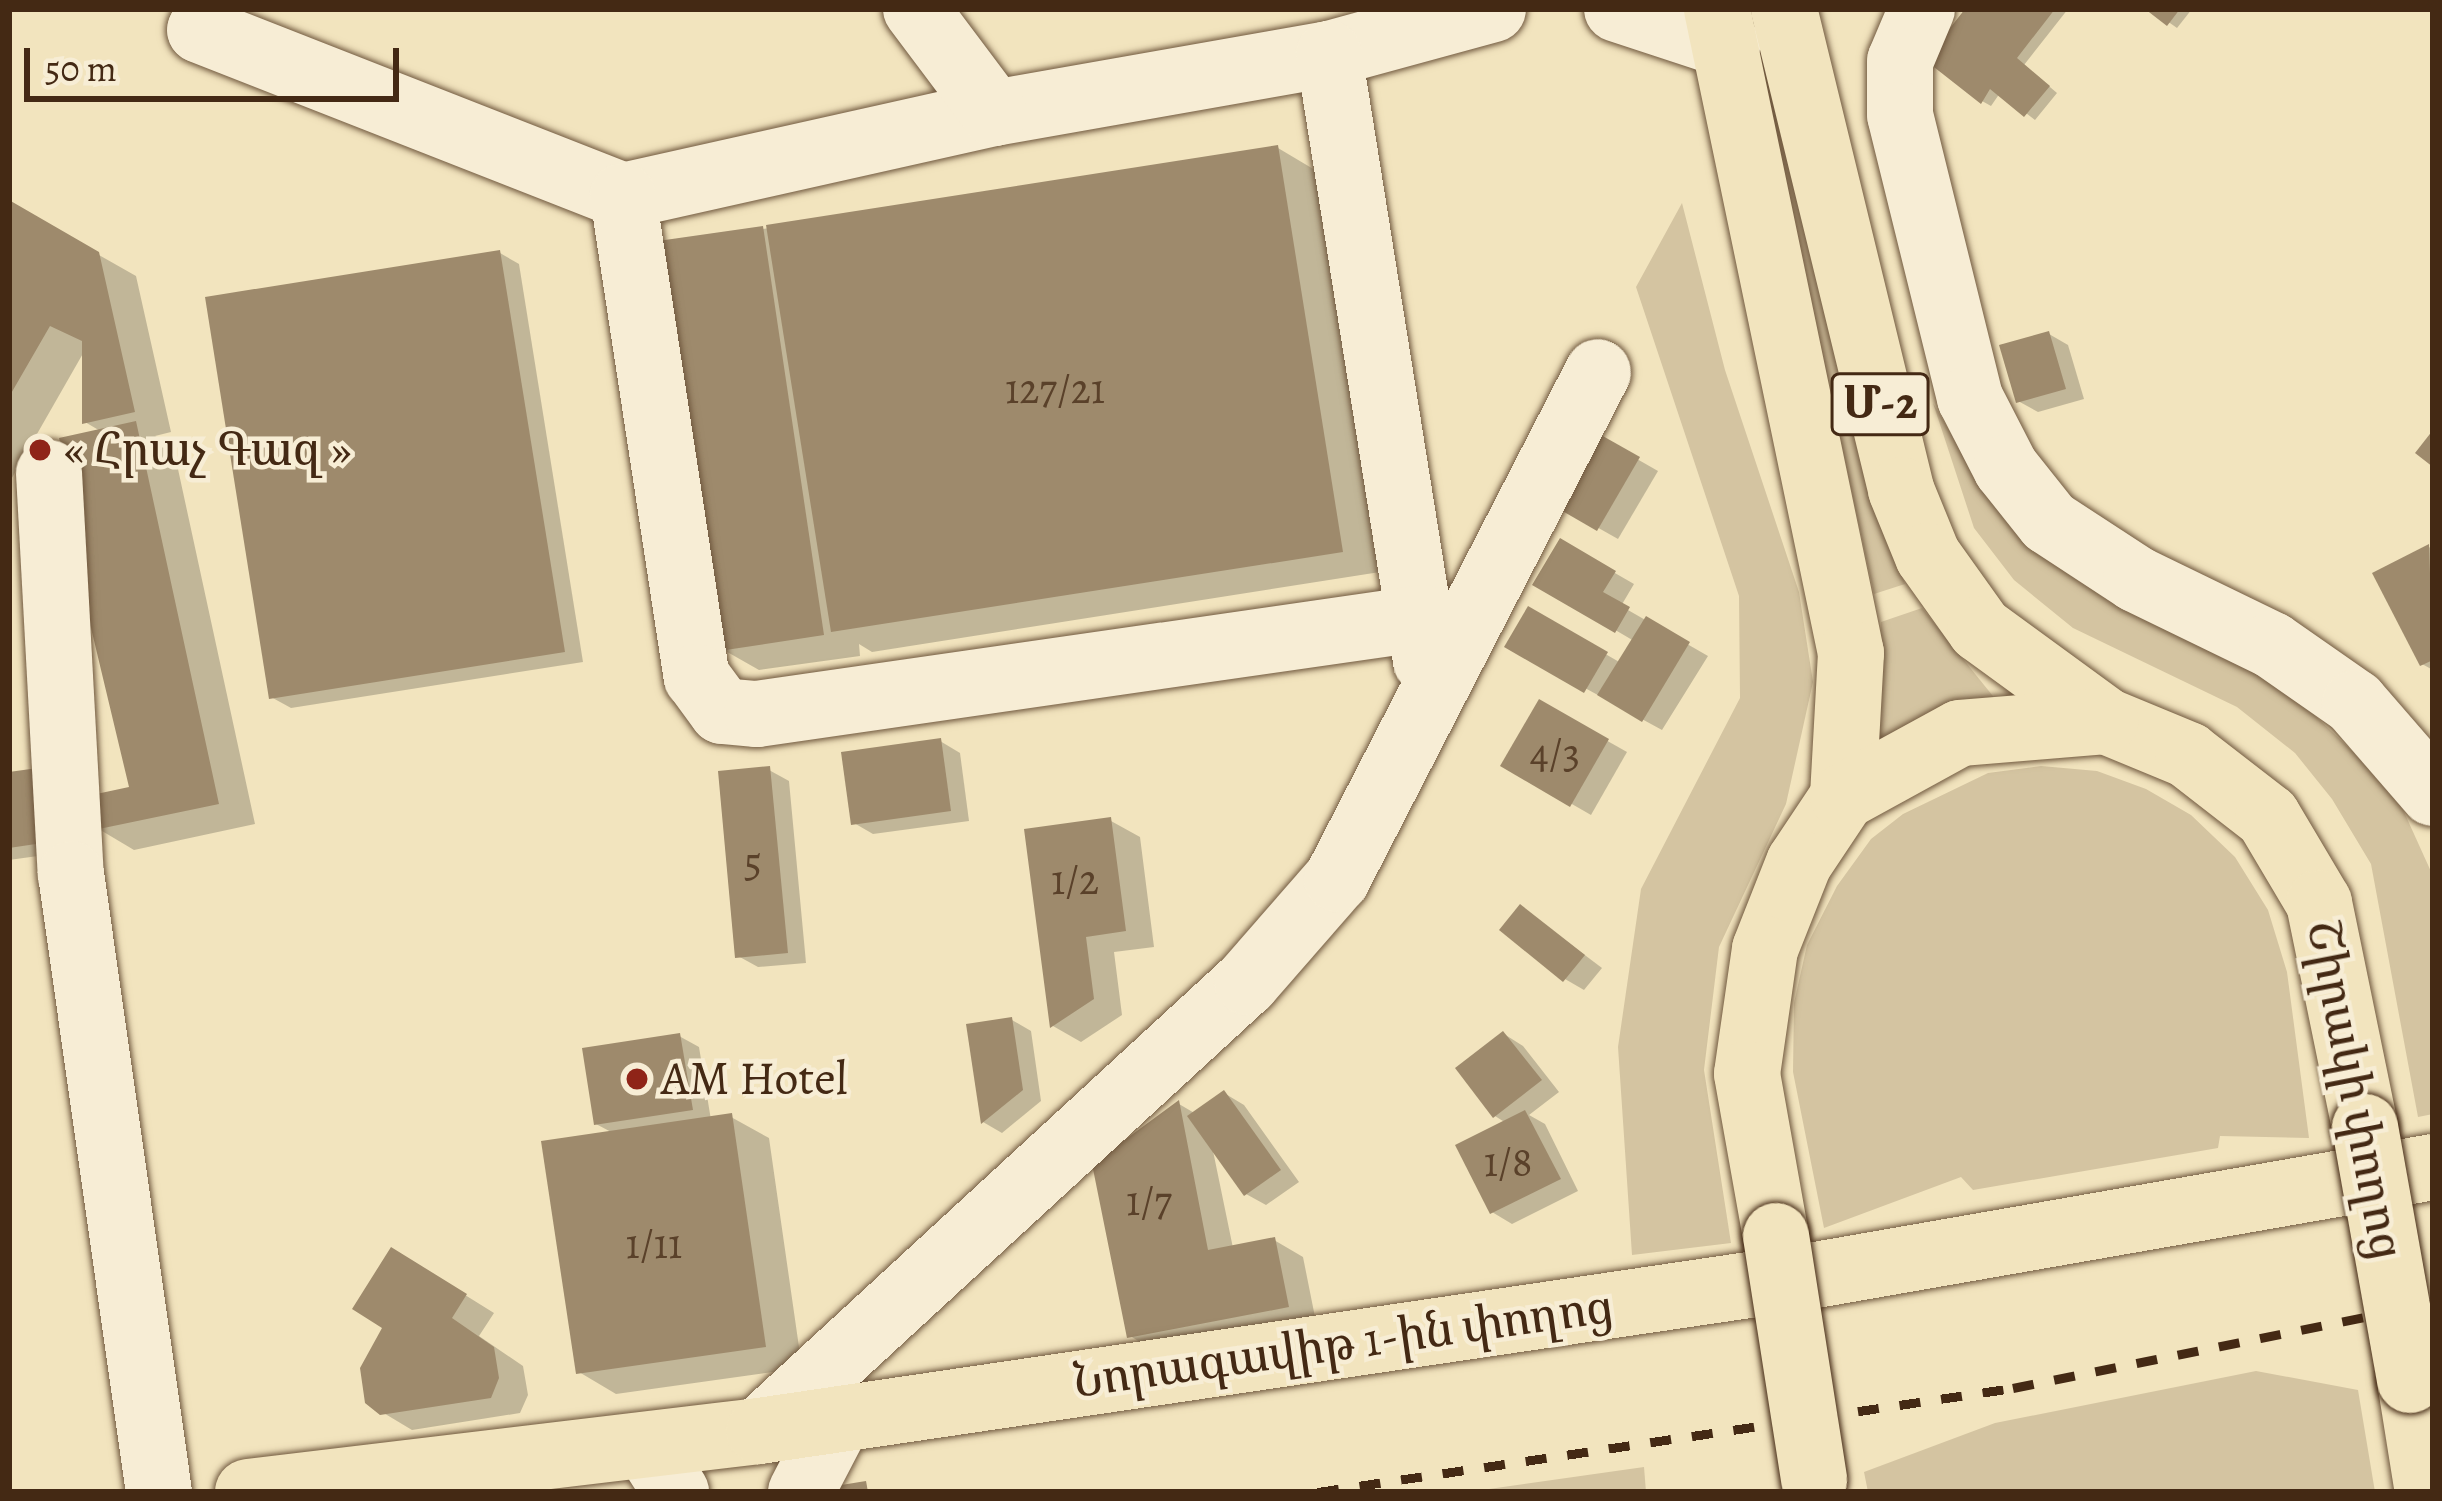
<!DOCTYPE html>
<html>
<head>
<meta charset="utf-8">
<style>
	body { margin:0 }
	#map { position:relative; width:2442px; height:1501px; overflow:hidden; background:#f2e4be; font-family:Alegreya,"Noto Serif Armenian",serif }
	div>[style] { position:absolute }
	.green>* { inset:0; background:#d4c4a1 }
	.shadow>* { inset:0; background:#0003 }
	.building>* { inset:0; background:#9e8a6c }
	.roads { filter:drop-shadow(0 0 3px #70583e) drop-shadow(0 0 3px #70583e) }
	.minor>* { height:66px; margin:-33px; padding:0 33px; transform-origin:33px; border-radius:33px; background:#f7edd5 }
	.major>* { height:66px; margin:-33px; padding:0 33px; transform-origin:33px; border-radius:33px; background:#f2e4be }
	.highway>* { height:66px; margin:-33px; padding:0 33px; transform-origin:33px; border-radius:33px; background:#f2e4be }
	.rail>* { height:9px; margin-top:-4.5px; transform-origin:0; background:repeating-linear-gradient(90deg,#442914 0 21px,transparent 0 42px) }
	.bridges { filter:drop-shadow(0 0 3px #442914) drop-shadow(0 0 3px #442914) }
	.highway-bridge>* { height:66px; margin:-33px; padding:0 33px; transform-origin:33px; border-radius:33px; background:#f2e4be }
	.dots>* { width:33px; height:33px; translate:-50% -50%; box-sizing:border-box; border:6px solid #f7edd5; border-radius:50% }
	span { translate:-50% -50%; white-space:nowrap; text-align:center; line-height:1.15; -webkit-text-stroke:9px #f7edd5; paint-order:stroke }
	.number-label { font-size:42px; color:#5a412a }
	.number-label span { -webkit-text-stroke-width:0 }
	.shield-label span { padding:3px 9px; background:#f7edd5; border:3px solid; border-radius:9px; -webkit-text-stroke-width:0 }
	.shield-label { font-size:45px; color:#442914; font-weight:700 }
	.poi-label { font-size:48px; color:#442914 }
	.left { translate:0 -50%; text-align:left }
	.street-label { font-size:48px; color:#442914 }
	.frame { position:absolute; inset:0; border:12px solid #442914; pointer-events:none }
	.scale { position:absolute; left:24px; top:48px; width:375px; height:54px; box-sizing:border-box; border:6px solid #442914; border-top:0; padding-left:15px; font-size:36px; line-height:42px; white-space:nowrap; color:#442914; -webkit-text-stroke:9px #f7edd5; paint-order:stroke }
</style>
</head>
<body>
<div id="map">
	<div class="green">
		<div style="clip-path:polygon(1772px 61px,1877px 510px,1905px 584px,1874px 594px,1759px 64px)"></div>
		<div style="clip-path:polygon(1682px 203px,1725px 370px,1799px 592px,1813px 682px,1786px 804px,1719px 947px,1704px 1070px,1731px 1243px,1632px 1255px,1618px 1047px,1641px 889px,1740px 698px,1739px 596px,1636px 287px)"></div>
		<div style="clip-path:polygon(1933px 403px,1987px 495px,2284px 686px,2395px 792px,2433px 876px,2433px 1114px,2418px 1117px,2371px 864px,2332px 799px,2295px 753px,2237px 707px,2073px 628px,2014px 580px,1974px 528px)"></div>
		<div style="clip-path:polygon(1922px 608px,2009px 716px,1876px 759px,1881px 622px)"></div>
		<div style="clip-path:polygon(2041px 766px,2097px 771px,2146px 789px,2191px 815px,2235px 857px,2268px 910px,2287px 972px,2309px 1138px,2220px 1136px,2218px 1148px,1973px 1190px,1961px 1177px,1824px 1228px,1793px 1072px,1794px 1003px,1807px 945px,1837px 886px,1871px 839px,1903px 814px,1988px 773px)"></div>
		<div style="clip-path:polygon(2256px 1371px,2358px 1390px,2375px 1492px,1868px 1492px,1864px 1472px,1995px 1423px)"></div>
		<div style="clip-path:polygon(1644px 1467px,1646px 1492px,1468px 1492px)"></div>
	</div>
	<div class="shadow">
		<div style="clip-path:polygon(1969px 9px,2068px 9px,2024px 65px,2057px 93px,2035px 120px,2000px 93px,1991px 106px,1982px 101px)"></div>
		<div style="clip-path:polygon(2150px 9px,2192px 9px,2177px 28px)"></div>
		<div style="clip-path:polygon(1278px 148px,1315px 170px,1380px 572px,872px 652px,859px 644px,860px 656px,759px 670px,722px 649px,763px 229px)"></div>
		<div style="clip-path:polygon(9px 204px,136px 276px,171px 432px,155px 436px,173px 446px,255px 824px,134px 850px,97px 828px,132px 789px,102px 432px,85px 422px,85px 350px,9px 483px)"></div>
		<div style="clip-path:polygon(500px 253px,519px 264px,583px 662px,291px 708px,271px 697px)"></div>
		<div style="clip-path:polygon(2049px 334px,2068px 345px,2084px 399px,2038px 412px,2018px 401px)"></div>
		<div style="clip-path:polygon(1602px 439px,1658px 471px,1618px 539px,1563px 508px)"></div>
		<div style="clip-path:polygon(1561px 542px,1634px 584px,1621px 606px,1708px 656px,1662px 730px,1508px 646px,1529px 610px,1621px 663px,1634px 641px,1537px 584px)"></div>
		<div style="clip-path:polygon(2429px 547px,2433px 550px,2433px 670px,2422px 664px,2376px 575px)"></div>
		<div style="clip-path:polygon(1540px 703px,1627px 752px,1591px 815px,1504px 765px)"></div>
		<div style="clip-path:polygon(940px 741px,960px 753px,969px 821px,873px 834px,854px 823px)"></div>
		<div style="clip-path:polygon(769px 770px,789px 781px,806px 963px,758px 967px,738px 956px)"></div>
		<div style="clip-path:polygon(9px 775px,74px 851px,9px 860px)"></div>
		<div style="clip-path:polygon(1111px 821px,1140px 837px,1154px 947px,1114px 952px,1122px 1015px,1081px 1042px,1053px 1026px)"></div>
		<div style="clip-path:polygon(1521px 907px,1602px 968px,1584px 990px,1565px 979px)"></div>
		<div style="clip-path:polygon(1012px 1020px,1031px 1031px,1041px 1101px,1002px 1133px,983px 1122px)"></div>
		<div style="clip-path:polygon(1504px 1034px,1523px 1046px,1559px 1092px,1529px 1115px,1545px 1124px,1578px 1191px,1512px 1224px,1492px 1212px,1506px 1123px,1495px 1116px)"></div>
		<div style="clip-path:polygon(679px 1036px,699px 1047px,711px 1120px,731px 1117px,769px 1138px,802px 1368px,616px 1394px,579px 1372px,613px 1133px,596px 1124px)"></div>
		<div style="clip-path:polygon(1224px 1093px,1244px 1105px,1299px 1182px,1266px 1205px,1246px 1194px,1212px 1146px,1233px 1248px,1274px 1240px,1303px 1257px,1316px 1322px,1159px 1353px,1130px 1336px,1179px 1104px,1196px 1114px)"></div>
		<div style="clip-path:polygon(420px 1267px,494px 1313px,479px 1336px,523px 1366px,528px 1395px,520px 1413px,412px 1430px,382px 1412px)"></div>
	</div>
	<div class="building">
		<div style="clip-path:polygon(1965px 9px,2055px 9px,2017px 58px,2050px 86px,2024px 117px,1990px 89px,1981px 104px,1925px 60px)"></div>
		<div style="clip-path:polygon(2145px 9px,2180px 9px,2167px 26px)"></div>
		<div style="clip-path:polygon(1278px 145px,1343px 552px,831px 632px,766px 225px)"></div>
		<div style="clip-path:polygon(9px 200px,99px 252px,135px 412px,82px 424px,82px 341px,50px 326px,9px 397px)"></div>
		<div style="clip-path:polygon(763px 226px,824px 635px,719px 651px,658px 241px)"></div>
		<div style="clip-path:polygon(500px 250px,565px 652px,269px 699px,205px 297px)"></div>
		<div style="clip-path:polygon(2049px 331px,2066px 389px,2016px 403px,1999px 345px)"></div>
		<div style="clip-path:polygon(136px 421px,219px 804px,94px 830px,87px 796px,129px 787px,70px 540px,81px 538px,59px 438px)"></div>
		<div style="clip-path:polygon(2433px 430px,2433px 467px,2415px 453px)"></div>
		<div style="clip-path:polygon(1601px 435px,1640px 457px,1597px 531px,1559px 509px)"></div>
		<div style="clip-path:polygon(1560px 538px,1616px 571px,1603px 592px,1630px 607px,1615px 633px,1532px 585px)"></div>
		<div style="clip-path:polygon(2429px 544px,2433px 660px,2420px 666px,2372px 573px)"></div>
		<div style="clip-path:polygon(1528px 606px,1608px 652px,1584px 693px,1504px 647px)"></div>
		<div style="clip-path:polygon(1646px 616px,1690px 642px,1642px 722px,1597px 695px)"></div>
		<div style="clip-path:polygon(1539px 699px,1609px 739px,1570px 807px,1500px 766px)"></div>
		<div style="clip-path:polygon(941px 738px,951px 811px,851px 825px,841px 752px)"></div>
		<div style="clip-path:polygon(770px 766px,788px 953px,735px 958px,718px 771px)"></div>
		<div style="clip-path:polygon(45px 767px,56px 841px,9px 848px,9px 772px)"></div>
		<div style="clip-path:polygon(1111px 817px,1126px 931px,1086px 937px,1094px 999px,1050px 1028px,1024px 829px)"></div>
		<div style="clip-path:polygon(1520px 904px,1585px 955px,1563px 982px,1499px 930px)"></div>
		<div style="clip-path:polygon(1012px 1017px,1023px 1090px,981px 1124px,966px 1024px)"></div>
		<div style="clip-path:polygon(1503px 1031px,1542px 1080px,1493px 1118px,1455px 1068px)"></div>
		<div style="clip-path:polygon(680px 1033px,693px 1110px,594px 1125px,582px 1048px)"></div>
		<div style="clip-path:polygon(1224px 1090px,1281px 1170px,1244px 1196px,1187px 1116px)"></div>
		<div style="clip-path:polygon(1179px 1100px,1208px 1250px,1275px 1237px,1289px 1307px,1127px 1338px,1092px 1164px)"></div>
		<div style="clip-path:polygon(1525px 1110px,1561px 1179px,1490px 1214px,1455px 1145px)"></div>
		<div style="clip-path:polygon(732px 1113px,766px 1347px,576px 1374px,541px 1141px)"></div>
		<div style="clip-path:polygon(391px 1247px,467px 1294px,452px 1318px,494px 1347px,499px 1378px,491px 1398px,380px 1415px,365px 1403px,360px 1368px,382px 1328px,352px 1309px)"></div>
		<div style="clip-path:polygon(866px 1481px,868px 1492px,830px 1492px,829px 1487px)"></div>
	</div>
	<div class="roads">
		<div class="minor">
			<div style="left:210px;top:9px;width:23px;rotate:115deg"></div>
			<div style="left:200px;top:30px;width:454px;rotate:21.4deg"></div>
			<div style="left:623px;top:196px;width:380px;rotate:-12.6deg"></div>
			<div style="left:994px;top:113px;width:340px;rotate:-10deg"></div>
			<div style="left:1329px;top:54px;width:170px;rotate:-15.3deg"></div>
			<div style="left:916px;top:9px;width:130px;rotate:53.1deg"></div>
			<div style="left:1617px;top:9px;width:116px;rotate:18.1deg"></div>
			<div style="left:1922px;top:9px;width:56px;rotate:112.9deg"></div>
			<div style="left:1900px;top:61px;width:54px;rotate:90deg"></div>
			<div style="left:1900px;top:115px;width:292px;rotate:76.1deg"></div>
			<div style="left:1970px;top:398px;width:79px;rotate:62.8deg"></div>
			<div style="left:2006px;top:468px;width:69px;rotate:51.5deg"></div>
			<div style="left:2049px;top:522px;width:104px;rotate:33.2deg"></div>
			<div style="left:2136px;top:579px;width:151px;rotate:25.9deg"></div>
			<div style="left:2272px;top:645px;width:101px;rotate:34.9deg"></div>
			<div style="left:2355px;top:703px;width:119px;rotate:49.1deg"></div>
			<div style="left:1329px;top:54px;width:615px;rotate:80.92deg"></div>
			<div style="left:623px;top:196px;width:487px;rotate:81.3deg"></div>
			<div style="left:697px;top:677px;width:42px;rotate:53.7deg"></div>
			<div style="left:722px;top:711px;width:35px;rotate:5deg"></div>
			<div style="left:757px;top:714px;width:674px;rotate:-8.19deg"></div>
			<div style="left:49px;top:473px;width:402px;rotate:86.9deg"></div>
			<div style="left:71px;top:874px;width:624px;rotate:81.9deg"></div>
			<div style="left:759px;top:1431px;width:663px;rotate:-42.62deg"></div>
			<div style="left:1247px;top:982px;width:137px;rotate:-48.9deg"></div>
			<div style="left:1337px;top:879px;width:570px;rotate:-62.76deg"></div>
			<div style="left:646px;top:1445px;width:56px;rotate:57.4deg"></div>
			<div style="left:801px;top:1492px;width:82px;rotate:-62.5deg"></div>
		</div>
		<div class="major">
			<div style="left:248px;top:1492px;width:515px;rotate:-6.81deg"></div>
			<div style="left:759px;top:1431px;width:1062px;rotate:-8.39deg"></div>
			<div style="left:1810px;top:1276px;width:632px;rotate:-9.92deg"></div>
		</div>
		<div class="highway">
			<div style="left:1717px;top:9px;width:658px;rotate:78.25deg"></div>
			<div style="left:1851px;top:653px;width:144px;rotate:93.2deg"></div>
			<div style="left:1843px;top:797px;width:79px;rotate:123.7deg"></div>
			<div style="left:1799px;top:863px;width:92px;rotate:111.6deg"></div>
			<div style="left:1765px;top:949px;width:126px;rotate:98.2deg"></div>
			<div style="left:1747px;top:1074px;width:165px;rotate:79.9deg"></div>
			<div style="left:1784px;top:9px;width:495px;rotate:76.3deg"></div>
			<div style="left:1901px;top:490px;width:71px;rotate:67.8deg"></div>
			<div style="left:1928px;top:556px;width:90px;rotate:54.5deg"></div>
			<div style="left:1980px;top:629px;width:156px;rotate:36.1deg"></div>
			<div style="left:2106px;top:721px;width:89px;rotate:22.5deg"></div>
			<div style="left:2188px;top:755px;width:101px;rotate:37.8deg"></div>
			<div style="left:2268px;top:817px;width:100px;rotate:59.3deg"></div>
			<div style="left:2319px;top:903px;width:229px;rotate:78.4deg"></div>
			<div style="left:1843px;top:797px;width:133px;rotate:-28.7deg"></div>
			<div style="left:1960px;top:733px;width:146px;rotate:-4.7deg"></div>
			<div style="left:2410px;top:1380px;width:113px;rotate:80.9deg"></div>
		</div>
	</div>
	<div class="rail">
		<div style="left:1318px;top:1492px;width:703px;rotate:-8.51deg"></div>
		<div style="left:2013px;top:1388px;width:429px;rotate:-11.4deg"></div>
	</div>
	<div class="bridges">
		<div class="highway-bridge">
			<div style="left:2365px;top:1127px;width:257px;rotate:79.9deg"></div>
			<div style="left:1776px;top:1236px;width:247px;rotate:81.1deg"></div>
		</div>
	</div>
	<div class="dots">
		<div style="left:40px;top:450px;background:#8f2418"></div>
		<div style="left:637px;top:1079px;background:#8f2418"></div>
	</div>
	<div class="number-label">
		<span style="left:1055px;top:389px">127/21</span>
		<span style="left:1555px;top:753px">4/3</span>
		<span style="left:753px;top:862px">5</span>
		<span style="left:1075px;top:880px">1/2</span>
		<span style="left:1508px;top:1162px">1/8</span>
		<span style="left:1149px;top:1201px">1/7</span>
		<span style="left:654px;top:1244px">1/11</span>
	</div>
	<div class="shield-label">
		<span style="left:1880px;top:404px">Մ-2</span>
	</div>
	<div class="poi-label">
		<span class="left" style="left:64px;top:450px">« Հրաչ Գազ »</span>
		<span class="left" style="left:661px;top:1079px">AM Hotel</span>
	</div>
	<div class="street-label">
		<span style="left:2355px;top:1090px;rotate:79deg">Շիրակի փողոց</span>
		<span style="left:1343px;top:1344px;rotate:-8deg">Նորագավիթ 1-ին փողոց</span>
	</div>
	<div class="frame"></div>
	<div class="scale">50 m</div>
</div>
</body>
</html>
